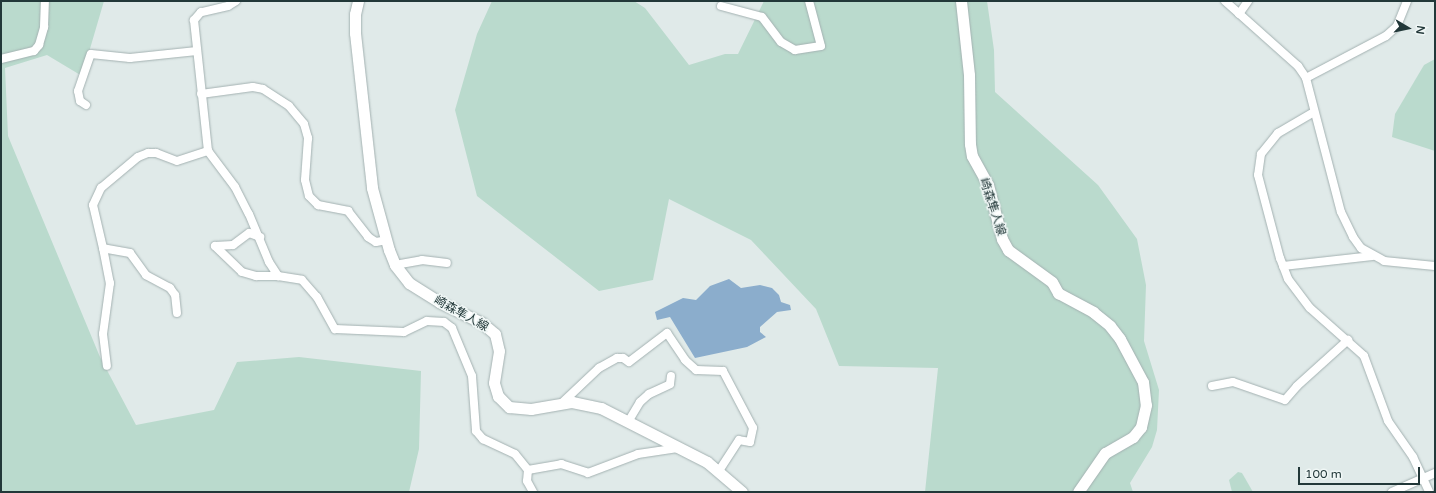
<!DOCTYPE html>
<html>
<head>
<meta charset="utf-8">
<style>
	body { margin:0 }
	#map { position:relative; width:1436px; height:493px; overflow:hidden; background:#e0eae9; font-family:"Varela Round","Noto Sans JP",sans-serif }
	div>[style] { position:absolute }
	.green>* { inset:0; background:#badacd }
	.water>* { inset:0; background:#8badcc }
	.roads { filter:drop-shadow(0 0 1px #a3b1b1) drop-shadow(0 0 1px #a3b1b1) }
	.street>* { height:8px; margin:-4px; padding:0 4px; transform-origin:4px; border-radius:4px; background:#fff }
	.secondary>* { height:11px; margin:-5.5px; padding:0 5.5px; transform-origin:5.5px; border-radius:5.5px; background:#fff }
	span { translate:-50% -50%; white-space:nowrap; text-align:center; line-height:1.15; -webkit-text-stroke:3px #f0f7f6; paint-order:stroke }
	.street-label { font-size:12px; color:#223839 }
	.frame { position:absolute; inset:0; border:2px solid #223839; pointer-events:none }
	.north { position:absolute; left:1388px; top:8px; width:40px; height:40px; -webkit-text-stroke:3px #f0f7f6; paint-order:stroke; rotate:99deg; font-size:11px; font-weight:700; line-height:16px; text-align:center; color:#223839 }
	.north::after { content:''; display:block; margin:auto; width:14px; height:18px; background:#223839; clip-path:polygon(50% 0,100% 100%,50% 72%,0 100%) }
	.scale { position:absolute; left:1298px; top:467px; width:122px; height:18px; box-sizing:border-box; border:2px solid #223839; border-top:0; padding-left:5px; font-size:12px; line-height:14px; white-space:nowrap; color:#223839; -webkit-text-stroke:3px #f0f7f6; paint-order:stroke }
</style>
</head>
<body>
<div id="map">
	<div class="green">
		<div style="clip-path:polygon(1px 1px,104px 1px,82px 76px,47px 55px,5px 68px,8px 136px,100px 357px,136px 425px,214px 410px,237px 362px,299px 357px,421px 371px,419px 449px,409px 492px,1px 492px)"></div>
		<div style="clip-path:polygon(492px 1px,634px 1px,645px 8px,689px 65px,725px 54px,738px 54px,764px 1px,987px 1px,994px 50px,995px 92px,1098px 185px,1137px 239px,1146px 285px,1144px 341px,1159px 390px,1157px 430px,1152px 447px,1130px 483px,1133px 492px,925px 492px,938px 368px,839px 366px,816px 309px,751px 240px,669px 199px,653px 280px,599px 291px,477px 196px,455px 110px,477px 34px)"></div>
		<div style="clip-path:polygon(1435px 59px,1435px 151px,1392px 137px,1395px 114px,1424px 65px)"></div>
		<div style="clip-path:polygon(1238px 472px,1242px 473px,1253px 492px,1232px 492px,1229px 480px)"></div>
	</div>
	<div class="water">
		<div style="clip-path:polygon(729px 279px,741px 288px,760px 285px,772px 288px,779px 295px,781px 302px,790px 305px,791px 310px,777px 312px,760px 327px,760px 332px,766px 337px,747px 347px,695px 358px,670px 317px,657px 320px,655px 312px,683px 298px,696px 300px,710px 286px)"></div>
	</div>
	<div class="roads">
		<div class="street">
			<div style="left:236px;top:1px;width:9px;rotate:148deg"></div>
			<div style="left:228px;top:6px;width:28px;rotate:167deg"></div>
			<div style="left:201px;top:12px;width:11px;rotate:131deg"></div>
			<div style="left:194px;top:20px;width:132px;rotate:83.9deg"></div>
			<div style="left:208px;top:151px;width:45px;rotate:53.1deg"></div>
			<div style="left:235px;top:187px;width:30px;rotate:63deg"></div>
			<div style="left:249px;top:214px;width:52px;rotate:67.4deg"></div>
			<div style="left:269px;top:262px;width:17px;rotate:57deg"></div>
			<div style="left:278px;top:276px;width:24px;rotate:9deg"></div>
			<div style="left:302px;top:280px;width:23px;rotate:49deg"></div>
			<div style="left:317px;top:297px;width:37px;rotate:61deg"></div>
			<div style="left:335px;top:329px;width:69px;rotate:2.5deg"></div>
			<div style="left:404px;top:332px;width:25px;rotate:-26deg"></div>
			<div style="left:427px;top:321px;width:17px;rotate:3deg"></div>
			<div style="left:444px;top:322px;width:10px;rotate:37deg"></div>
			<div style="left:452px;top:328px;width:52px;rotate:67.4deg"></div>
			<div style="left:472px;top:376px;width:55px;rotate:85.8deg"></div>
			<div style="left:476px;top:431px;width:11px;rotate:49deg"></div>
			<div style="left:483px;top:439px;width:35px;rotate:25deg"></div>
			<div style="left:515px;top:454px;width:21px;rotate:51deg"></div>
			<div style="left:528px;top:470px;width:34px;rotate:-10deg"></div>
			<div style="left:561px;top:464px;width:28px;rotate:18deg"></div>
			<div style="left:588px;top:473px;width:53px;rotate:-20.8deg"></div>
			<div style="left:638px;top:454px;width:40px;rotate:-8.5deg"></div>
			<div style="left:1225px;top:1px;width:98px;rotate:41.7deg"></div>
			<div style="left:1298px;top:66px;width:14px;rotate:56deg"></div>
			<div style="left:1306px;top:78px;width:138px;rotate:75.4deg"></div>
			<div style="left:1341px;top:212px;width:28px;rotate:64deg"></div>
			<div style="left:1353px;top:237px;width:14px;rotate:54deg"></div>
			<div style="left:1361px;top:248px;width:26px;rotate:29deg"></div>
			<div style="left:1384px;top:261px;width:51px;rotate:5.6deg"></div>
			<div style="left:721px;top:6px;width:42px;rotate:15deg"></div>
			<div style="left:762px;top:17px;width:31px;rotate:53deg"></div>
			<div style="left:781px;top:42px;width:16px;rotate:30deg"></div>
			<div style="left:795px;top:50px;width:26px;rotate:-9deg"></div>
			<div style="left:821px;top:46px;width:47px;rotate:-104.9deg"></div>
			<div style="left:1239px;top:14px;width:16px;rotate:-55deg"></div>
			<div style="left:1px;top:59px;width:34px;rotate:-14deg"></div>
			<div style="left:34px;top:51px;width:8px;rotate:-50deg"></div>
			<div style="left:39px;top:45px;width:19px;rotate:-74deg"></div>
			<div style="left:44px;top:27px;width:26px;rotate:-88deg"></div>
			<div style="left:1306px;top:78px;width:90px;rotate:-27.7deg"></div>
			<div style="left:1386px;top:36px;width:15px;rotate:-42deg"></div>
			<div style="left:1397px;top:26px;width:27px;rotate:-68deg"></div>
			<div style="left:201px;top:94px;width:52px;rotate:-7.7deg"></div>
			<div style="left:253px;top:87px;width:10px;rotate:11deg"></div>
			<div style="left:263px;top:89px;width:31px;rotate:33deg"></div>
			<div style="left:289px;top:106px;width:23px;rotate:50deg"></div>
			<div style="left:304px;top:124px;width:15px;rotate:74deg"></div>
			<div style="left:308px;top:138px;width:42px;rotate:94.1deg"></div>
			<div style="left:305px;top:180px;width:16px;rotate:76deg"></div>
			<div style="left:309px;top:196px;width:13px;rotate:45deg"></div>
			<div style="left:318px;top:205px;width:31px;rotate:11deg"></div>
			<div style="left:348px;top:211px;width:33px;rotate:52deg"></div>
			<div style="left:368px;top:237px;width:9px;rotate:32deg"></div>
			<div style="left:376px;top:242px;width:11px;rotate:-10deg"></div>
			<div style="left:86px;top:105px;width:7px;rotate:-146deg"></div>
			<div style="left:80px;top:101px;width:10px;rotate:-101deg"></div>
			<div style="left:78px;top:91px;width:39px;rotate:-71deg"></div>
			<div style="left:91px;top:54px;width:39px;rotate:6deg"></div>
			<div style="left:130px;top:58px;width:67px;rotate:-6deg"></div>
			<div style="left:1314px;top:112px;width:42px;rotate:149.7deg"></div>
			<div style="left:1278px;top:133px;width:27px;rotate:129deg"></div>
			<div style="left:1261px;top:154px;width:21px;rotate:98deg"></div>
			<div style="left:1258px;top:175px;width:86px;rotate:75.2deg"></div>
			<div style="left:1280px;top:258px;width:22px;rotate:69deg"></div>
			<div style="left:1288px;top:279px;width:36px;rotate:53deg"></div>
			<div style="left:1310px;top:308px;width:72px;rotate:41.6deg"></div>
			<div style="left:1364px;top:356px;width:69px;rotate:69.7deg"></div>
			<div style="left:1388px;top:421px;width:44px;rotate:55.2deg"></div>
			<div style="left:1413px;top:457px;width:38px;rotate:65deg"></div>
			<div style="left:215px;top:246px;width:37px;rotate:44deg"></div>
			<div style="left:242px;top:272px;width:15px;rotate:16deg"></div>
			<div style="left:256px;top:276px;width:22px"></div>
			<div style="left:215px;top:246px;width:18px;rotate:-3deg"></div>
			<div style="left:233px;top:245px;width:20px;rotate:-37deg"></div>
			<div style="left:249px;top:233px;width:12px;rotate:20deg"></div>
			<div style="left:103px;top:248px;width:36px;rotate:79deg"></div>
			<div style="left:110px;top:283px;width:51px;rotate:97.8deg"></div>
			<div style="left:103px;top:334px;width:32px;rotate:83deg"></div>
			<div style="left:395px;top:265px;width:27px;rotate:-10deg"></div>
			<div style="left:422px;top:260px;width:25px;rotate:7deg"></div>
			<div style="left:1283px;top:266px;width:90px;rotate:-6.4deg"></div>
			<div style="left:177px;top:313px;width:18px;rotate:-96deg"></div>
			<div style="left:175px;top:295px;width:9px;rotate:-126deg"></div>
			<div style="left:170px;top:288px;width:27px;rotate:-152deg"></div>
			<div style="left:146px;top:275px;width:27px;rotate:-126deg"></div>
			<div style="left:130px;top:253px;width:27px;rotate:-170deg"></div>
			<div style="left:103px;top:248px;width:44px;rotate:-103.1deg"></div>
			<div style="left:93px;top:205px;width:19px;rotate:-65deg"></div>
			<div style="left:101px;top:188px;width:48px;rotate:-40deg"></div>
			<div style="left:138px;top:157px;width:11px;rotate:-22deg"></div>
			<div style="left:148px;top:153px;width:8px"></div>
			<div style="left:156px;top:153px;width:22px;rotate:21deg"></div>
			<div style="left:177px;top:161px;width:33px;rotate:-18deg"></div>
			<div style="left:1212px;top:386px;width:21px;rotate:-11deg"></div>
			<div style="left:1233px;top:382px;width:55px;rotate:19.1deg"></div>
			<div style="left:1285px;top:400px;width:18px;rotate:-49deg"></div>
			<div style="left:1297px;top:386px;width:69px;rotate:-42deg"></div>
			<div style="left:563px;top:402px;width:50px;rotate:-43.4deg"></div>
			<div style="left:599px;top:368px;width:21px;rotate:-29deg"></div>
			<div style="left:617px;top:358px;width:6px"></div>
			<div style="left:623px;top:358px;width:7px;rotate:34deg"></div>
			<div style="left:629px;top:362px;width:48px;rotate:-37.3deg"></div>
			<div style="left:667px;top:333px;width:32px;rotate:56deg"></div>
			<div style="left:685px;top:360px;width:15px;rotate:42deg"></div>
			<div style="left:696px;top:370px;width:27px;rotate:2deg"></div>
			<div style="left:723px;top:371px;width:64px;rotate:62.2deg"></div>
			<div style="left:753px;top:428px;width:14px;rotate:102deg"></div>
			<div style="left:750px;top:442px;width:11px;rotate:-170deg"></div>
			<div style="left:739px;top:440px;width:37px;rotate:123deg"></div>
			<div style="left:628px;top:422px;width:23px;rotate:-59deg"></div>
			<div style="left:640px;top:402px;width:12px;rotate:-42deg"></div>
			<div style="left:649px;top:394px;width:23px;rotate:-25deg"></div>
			<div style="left:670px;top:384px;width:8px;rotate:-83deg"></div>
			<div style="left:528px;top:470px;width:11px;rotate:95deg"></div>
			<div style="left:527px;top:481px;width:13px;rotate:61deg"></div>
			<div style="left:1392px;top:492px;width:47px;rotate:-23.8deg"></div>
		</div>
		<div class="secondary">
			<div style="left:358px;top:1px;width:13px;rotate:103deg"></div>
			<div style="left:355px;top:14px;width:19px;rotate:90deg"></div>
			<div style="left:355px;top:33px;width:156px;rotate:83.7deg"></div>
			<div style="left:372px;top:188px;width:64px;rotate:74.7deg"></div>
			<div style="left:389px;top:250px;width:16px;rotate:68deg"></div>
			<div style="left:395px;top:265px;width:23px;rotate:52deg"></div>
			<div style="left:409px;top:283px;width:36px;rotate:32deg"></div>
			<div style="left:439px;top:302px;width:48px;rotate:26deg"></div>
			<div style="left:482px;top:323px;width:17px;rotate:40deg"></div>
			<div style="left:495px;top:334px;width:17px;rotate:77deg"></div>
			<div style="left:499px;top:351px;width:32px;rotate:99deg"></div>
			<div style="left:494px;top:383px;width:14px;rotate:73deg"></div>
			<div style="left:498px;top:396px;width:16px;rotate:45deg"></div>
			<div style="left:509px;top:407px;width:22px;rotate:5deg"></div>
			<div style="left:531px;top:409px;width:42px;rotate:-9.7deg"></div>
			<div style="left:572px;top:402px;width:30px;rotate:12deg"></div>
			<div style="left:601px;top:408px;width:119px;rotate:27deg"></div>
			<div style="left:707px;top:462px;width:46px;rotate:40.6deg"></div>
			<div style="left:961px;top:1px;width:74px;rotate:83.8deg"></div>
			<div style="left:969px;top:75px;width:69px;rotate:89.2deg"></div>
			<div style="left:970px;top:144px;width:12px;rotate:81deg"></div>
			<div style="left:972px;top:156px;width:33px;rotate:61deg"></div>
			<div style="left:988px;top:185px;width:56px;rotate:75.5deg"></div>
			<div style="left:1002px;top:239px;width:13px;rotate:61deg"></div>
			<div style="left:1008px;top:250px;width:54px;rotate:36deg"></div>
			<div style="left:1052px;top:282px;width:13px;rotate:61deg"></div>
			<div style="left:1058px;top:293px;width:40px;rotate:28deg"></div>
			<div style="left:1093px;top:312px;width:22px;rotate:39deg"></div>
			<div style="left:1110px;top:326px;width:16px;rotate:52deg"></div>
			<div style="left:1120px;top:339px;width:49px;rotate:61.9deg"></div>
			<div style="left:1143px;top:382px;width:23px;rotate:83deg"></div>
			<div style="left:1146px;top:405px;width:23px;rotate:103deg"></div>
			<div style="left:1141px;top:427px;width:13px;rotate:129deg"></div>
			<div style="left:1133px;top:437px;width:32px;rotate:150deg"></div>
			<div style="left:1105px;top:453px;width:47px;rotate:124.7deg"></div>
		</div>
	</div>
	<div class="street-label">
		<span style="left:992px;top:207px;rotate:72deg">崎森隼人線</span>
		<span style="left:461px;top:314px;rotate:29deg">崎森隼人線</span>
	</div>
	<div class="frame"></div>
	<div class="north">N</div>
	<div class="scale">100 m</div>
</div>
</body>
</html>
